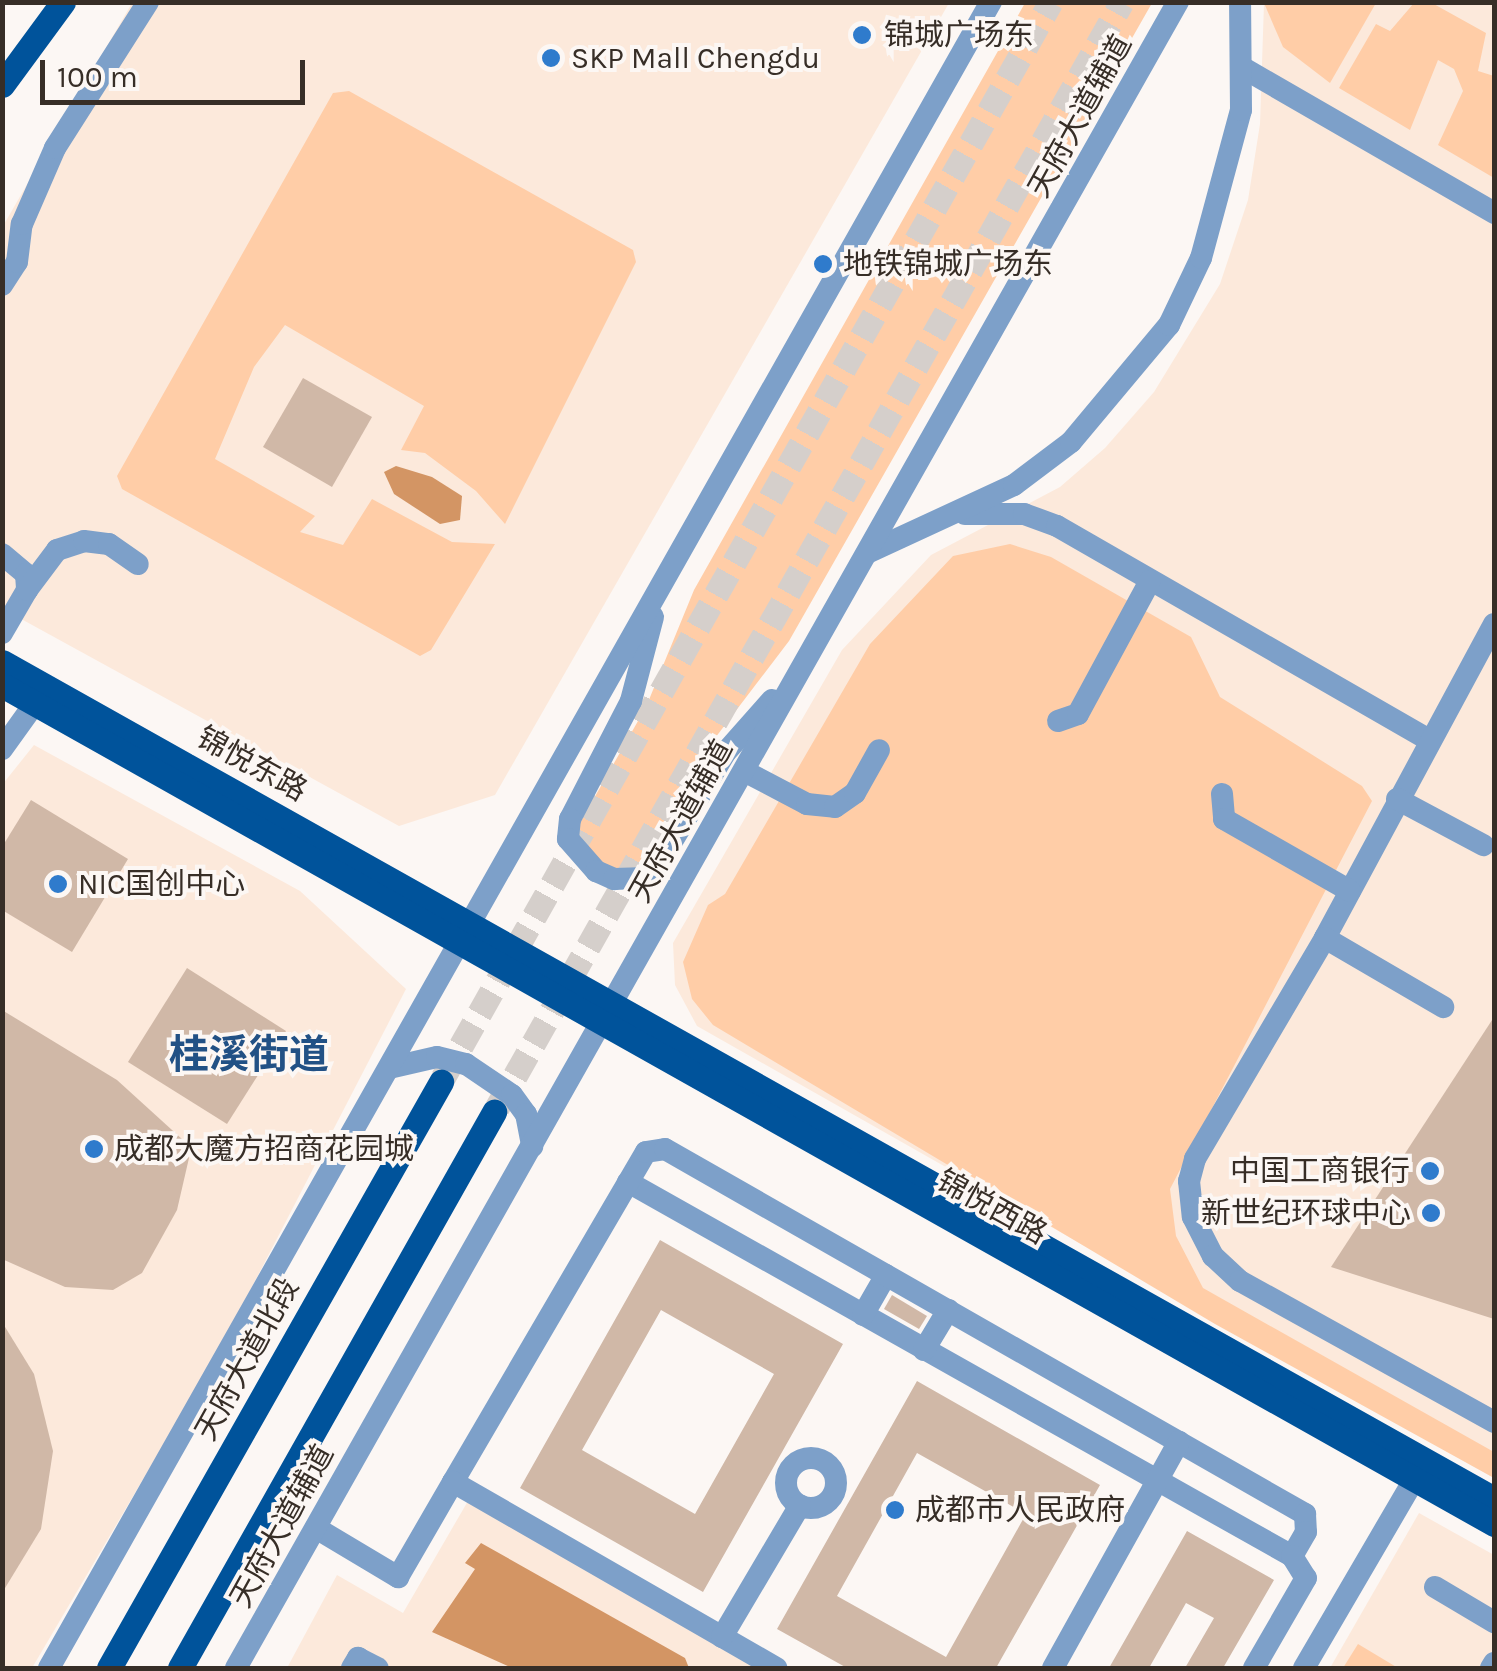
<!DOCTYPE html>
<html>
<head>
<meta charset="utf-8">
<style>
	body { margin:0 }
	#map { position:relative; width:1497px; height:1671px; overflow:hidden; background:#fcf7f4; font-family:Karla,"Noto Sans SC",sans-serif }
	div>[style] { position:absolute }
	.built>* { inset:0; background:#fce9db }
	.green>* { inset:0; background:#ffcda7 }
	.water>* { inset:0; background:#d39564 }
	.building>* { inset:0; background:#d0b8a7 }
	.major-tunnel>* { height:25px; margin-top:-12.5px; transform-origin:0; background:repeating-linear-gradient(90deg,#d5cfcb 0 25px,transparent 0 37px) }
	.minor>* { height:22px; margin:-11px; padding:0 11px; transform-origin:11px; border-radius:11px; background:#7da0c9 }
	.minor>.ring { margin:-11px; padding:0; box-sizing:content-box; background:none; border:22px solid #7da0c9; border-radius:50% }
	.major>* { height:25px; margin:-12.5px; padding:0 12.5px; transform-origin:12.5px; border-radius:12.5px; background:#00539b }
	.dots>* { width:28px; height:28px; translate:-50% -50%; box-sizing:border-box; border:5px solid #fcf7f4; border-radius:50% }
	span { translate:-50% -50%; white-space:nowrap; text-align:center; line-height:1.15; -webkit-text-stroke:8px #fcf7f4; paint-order:stroke }
	.poi-label { font-size:30px; color:#372e27 }
	.left { translate:0 -50%; text-align:left }
	.right { translate:-100% -50%; text-align:right }
	.street-label { font-size:30px; color:#372e27 }
	.district-label { font-size:40px; color:#225185; font-weight:700 }
	.frame { position:absolute; inset:0; border:5px solid #372e27; pointer-events:none }
	.scale { position:absolute; left:40px; top:60px; width:265px; height:45px; box-sizing:border-box; border:5px solid #372e27; border-top:0; padding-left:12px; font-size:30px; line-height:35px; white-space:nowrap; color:#372e27; -webkit-text-stroke:8px #fcf7f4; paint-order:stroke }
</style>
</head>
<body>
<div id="map">
	<div class="built">
		<div style="clip-path:polygon(132px 3px,949px 3px,495px 795px,399px 826px,3px 609px,3px 226px)"></div>
		<div style="clip-path:polygon(1264px 3px,1494px 3px,1494px 1478px,697px 1026px,675px 985px,673px 943px,842px 650px,931px 555px,1060px 487px,1105px 448px,1154px 392px,1220px 284px,1248px 200px,1260px 124px)"></div>
		<div style="clip-path:polygon(34px 745px,300px 891px,406px 989px,222px 1345px,32px 1668px,3px 1668px,2px 785px)"></div>
		<div style="clip-path:polygon(468px 1501px,760px 1668px,287px 1668px,337px 1575px,403px 1613px)"></div>
		<div style="clip-path:polygon(1419px 1513px,1494px 1555px,1494px 1668px,1330px 1668px)"></div>
	</div>
	<div class="green">
		<div style="clip-path:polygon(1025px 3px,1152px 3px,789px 641px,709px 746px,635px 869px,618px 873px,586px 860px,577px 828px,646px 707px,694px 590px)"></div>
		<div style="clip-path:polygon(1264px 3px,1264px 2px,1376px 3px,1330px 83px,1283px 47px)"></div>
		<div style="clip-path:polygon(1414px 3px,1432px 3px,1486px 33px,1478px 71px,1494px 76px,1494px 178px,1438px 145px,1463px 91px,1454px 69px,1438px 60px,1410px 130px,1339px 88px,1376px 24px,1390px 31px)"></div>
		<div style="clip-path:polygon(349px 91px,633px 250px,636px 262px,505px 524px,476px 491px,425px 453px,401px 450px,424px 406px,285px 325px,254px 367px,215px 459px,315px 516px,300px 532px,343px 545px,372px 499px,452px 542px,495px 544px,431px 650px,420px 656px,122px 489px,117px 476px,333px 93px)"></div>
		<div style="clip-path:polygon(1010px 544px,1051px 557px,1191px 637px,1220px 697px,1362px 786px,1372px 801px,1170px 1189px,1176px 1236px,1203px 1288px,1494px 1452px,1494px 1478px,1215px 1324px,713px 1025px,692px 999px,683px 962px,708px 905px,725px 894px,870px 644px,953px 556px)"></div>
		<div style="clip-path:polygon(1358px 1644px,1398px 1668px,1343px 1668px)"></div>
	</div>
	<div class="water">
		<div style="clip-path:polygon(396px 466px,432px 477px,462px 496px,460px 520px,440px 524px,394px 494px,384px 472px)"></div>
		<div style="clip-path:polygon(481px 1543px,685px 1658px,689px 1668px,512px 1668px,432px 1632px,475px 1569px,465px 1563px)"></div>
	</div>
	<div class="building">
		<div style="clip-path:polygon(303px 378px,372px 417px,332px 487px,263px 447px)"></div>
		<div style="clip-path:polygon(31px 800px,128px 859px,72px 952px,2px 910px,2px 847px)"></div>
		<div style="clip-path:polygon(187px 968px,286px 1031px,227px 1124px,128px 1062px)"></div>
		<div style="clip-path:polygon(2px 1010px,117px 1080px,183px 1140px,189px 1158px,177px 1210px,142px 1273px,113px 1290px,65px 1287px,2px 1259px)"></div>
		<div style="clip-path:polygon(1494px 1017px,1494px 1319px,1331px 1267px)"></div>
		<div style="clip-path:polygon(evenodd,660px 1240px,843px 1344px,703px 1592px,520px 1488px,660px 1240px,661px 1310px,774px 1374px,695px 1514px,582px 1450px,661px 1310px)"></div>
		<div style="clip-path:polygon(892px 1295px,927px 1316px,919px 1329px,884px 1309px)"></div>
		<div style="clip-path:polygon(2px 1322px,34px 1374px,53px 1451px,41px 1529px,2px 1593px)"></div>
		<div style="clip-path:polygon(evenodd,917px 1381px,1100px 1485px,996px 1668px,847px 1668px,777px 1629px,917px 1381px,917px 1453px,1026px 1514px,946px 1657px,837px 1596px,917px 1453px)"></div>
		<div style="clip-path:polygon(1187px 1531px,1274px 1580px,1223px 1668px,1185px 1668px,1214px 1618px,1186px 1603px,1149px 1668px,1109px 1668px)"></div>
	</div>
	<div class="major-tunnel">
		<div style="left:443px;top:1078px;width:1236px;rotate:-60.53deg"></div>
		<div style="left:497px;top:1108px;width:1270px;rotate:-60.53deg"></div>
	</div>
	<div class="minor">
		<div style="left:1245px;top:69px;width:288px;rotate:30deg"></div>
		<div style="left:2px;top:285px;width:27px;rotate:-57deg"></div>
		<div style="left:17px;top:262px;width:38px;rotate:-83deg"></div>
		<div style="left:22px;top:224px;width:83px;rotate:-66.5deg"></div>
		<div style="left:55px;top:148px;width:173px;rotate:-57.5deg"></div>
		<div style="left:965px;top:514px;width:59px"></div>
		<div style="left:1024px;top:514px;width:35px;rotate:20deg"></div>
		<div style="left:1057px;top:526px;width:428px;rotate:29.9deg"></div>
		<div style="left:867px;top:553px;width:162px;rotate:-24.8deg"></div>
		<div style="left:1014px;top:485px;width:71px;rotate:-37deg"></div>
		<div style="left:1071px;top:442px;width:153px;rotate:-50.1deg"></div>
		<div style="left:1169px;top:325px;width:74px;rotate:-64.5deg"></div>
		<div style="left:1201px;top:258px;width:153px;rotate:-74.9deg"></div>
		<div style="left:1241px;top:110px;width:108px;rotate:-90.5deg"></div>
		<div style="left:2px;top:554px;width:31px;rotate:40deg"></div>
		<div style="left:26px;top:574px;width:16px;rotate:86deg"></div>
		<div style="left:27px;top:590px;width:50px;rotate:120.2deg"></div>
		<div style="left:27px;top:590px;width:50px;rotate:-53.1deg"></div>
		<div style="left:57px;top:550px;width:28px;rotate:-18deg"></div>
		<div style="left:84px;top:541px;width:25px;rotate:7deg"></div>
		<div style="left:109px;top:544px;width:35px;rotate:35deg"></div>
		<div style="left:653px;top:617px;width:87px;rotate:104.7deg"></div>
		<div style="left:631px;top:701px;width:133px;rotate:117.3deg"></div>
		<div style="left:570px;top:819px;width:20px;rotate:96deg"></div>
		<div style="left:568px;top:839px;width:43px;rotate:48.8deg"></div>
		<div style="left:596px;top:871px;width:20px;rotate:24deg"></div>
		<div style="left:614px;top:879px;width:25px;rotate:-2deg"></div>
		<div style="left:639px;top:878px;width:20px;rotate:-30deg"></div>
		<div style="left:656px;top:868px;width:134px;rotate:-59deg"></div>
		<div style="left:725px;top:753px;width:71px;rotate:-48.4deg"></div>
		<div style="left:1494px;top:624px;width:357px;rotate:118.3deg"></div>
		<div style="left:1325px;top:938px;width:256px;rotate:120.5deg"></div>
		<div style="left:1195px;top:1159px;width:23px;rotate:105deg"></div>
		<div style="left:1189px;top:1181px;width:36px;rotate:84deg"></div>
		<div style="left:1193px;top:1217px;width:44px;rotate:62.9deg"></div>
		<div style="left:1213px;top:1256px;width:37px;rotate:43deg"></div>
		<div style="left:1240px;top:1281px;width:291px;rotate:29deg"></div>
		<div style="left:1058px;top:721px;width:21px;rotate:-19deg"></div>
		<div style="left:1078px;top:714px;width:151px;rotate:-61.6deg"></div>
		<div style="left:2px;top:749px;width:57px;rotate:-54.3deg"></div>
		<div style="left:744px;top:771px;width:71px;rotate:27.6deg"></div>
		<div style="left:807px;top:804px;width:28px;rotate:6deg"></div>
		<div style="left:835px;top:807px;width:24px;rotate:-35deg"></div>
		<div style="left:855px;top:793px;width:49px;rotate:-60.8deg"></div>
		<div style="left:1222px;top:794px;width:25px;rotate:85deg"></div>
		<div style="left:1224px;top:819px;width:145px;rotate:29.7deg"></div>
		<div style="left:1397px;top:799px;width:98px;rotate:28.1deg"></div>
		<div style="left:1325px;top:938px;width:137px;rotate:30.3deg"></div>
		<div style="left:389px;top:1068px;width:49px;rotate:-12.9deg"></div>
		<div style="left:437px;top:1057px;width:30px;rotate:14deg"></div>
		<div style="left:466px;top:1064px;width:55px;rotate:34deg"></div>
		<div style="left:512px;top:1095px;width:24px;rotate:54deg"></div>
		<div style="left:526px;top:1114px;width:33px;rotate:79deg"></div>
		<div style="left:628px;top:1182px;width:762px;rotate:29.39deg"></div>
		<div style="left:863px;top:1315px;width:46px;rotate:-60.1deg"></div>
		<div style="left:924px;top:1350px;width:47px;rotate:-59deg"></div>
		<div class="ring" style="left:786px;top:1458px;width:28px;height:28px"></div>
		<div style="left:453px;top:1482px;width:382px;rotate:-59.7deg"></div>
		<div style="left:646px;top:1152px;width:19px;rotate:-9deg"></div>
		<div style="left:665px;top:1149px;width:737px;rotate:29.7deg"></div>
		<div style="left:1305px;top:1514px;width:18px;rotate:87deg"></div>
		<div style="left:1306px;top:1532px;width:28px;rotate:120deg"></div>
		<div style="left:1292px;top:1556px;width:26px;rotate:58deg"></div>
		<div style="left:1306px;top:1578px;width:104px;rotate:120deg"></div>
		<div style="left:316px;top:1528px;width:96px;rotate:30.9deg"></div>
		<div style="left:398px;top:1577px;width:110px;rotate:-59.9deg"></div>
		<div style="left:453px;top:1482px;width:373px;rotate:29.9deg"></div>
		<div style="left:1435px;top:1587px;width:69px;rotate:30.7deg"></div>
		<div style="left:722px;top:1637px;width:153px;rotate:-59.4deg"></div>
		<div style="left:49px;top:1668px;width:1914px;rotate:-60.52deg"></div>
		<div style="left:236px;top:1668px;width:1914px;rotate:-60.52deg"></div>
		<div style="left:352px;top:1668px;width:12px;rotate:-59deg"></div>
		<div style="left:358px;top:1658px;width:22px;rotate:27deg"></div>
		<div style="left:1053px;top:1668px;width:259px;rotate:-60.9deg"></div>
		<div style="left:1304px;top:1668px;width:218px;rotate:-59.7deg"></div>
		<div style="left:1491px;top:1668px;width:6px;rotate:-59deg"></div>
	</div>
	<div class="major">
		<div style="left:2px;top:85px;width:103px;rotate:-53.7deg"></div>
		<div style="left:2px;top:662px;width:1711px;rotate:29.29deg"></div>
		<div style="left:2px;top:685px;width:1712px;rotate:29.35deg"></div>
		<div style="left:109px;top:1668px;width:674px;rotate:-60.47deg"></div>
		<div style="left:180px;top:1668px;width:639px;rotate:-60.54deg"></div>
	</div>
	<div class="dots">
		<div style="left:862px;top:35px;background:#2f7bcc"></div>
		<div style="left:551px;top:58px;background:#2f7bcc"></div>
		<div style="left:823px;top:264px;background:#2f7bcc"></div>
		<div style="left:58px;top:884px;background:#2f7bcc"></div>
		<div style="left:94px;top:1149px;background:#2f7bcc"></div>
		<div style="left:1430px;top:1171px;background:#2f7bcc"></div>
		<div style="left:1431px;top:1213px;background:#2f7bcc"></div>
		<div style="left:895px;top:1510px;background:#2f7bcc"></div>
	</div>
	<div class="poi-label">
		<span class="left" style="left:884px;top:35px">锦城广场东</span>
		<span class="left" style="left:571px;top:58px">SKP Mall Chengdu</span>
		<span class="left" style="left:843px;top:264px">地铁锦城广场东</span>
		<span class="left" style="left:78px;top:884px">NIC国创中心</span>
		<span class="left" style="left:114px;top:1149px">成都大魔方招商花园城</span>
		<span class="right" style="left:1410px;top:1171px">中国工商银行</span>
		<span class="right" style="left:1411px;top:1213px">新世纪环球中心</span>
		<span class="left" style="left:915px;top:1510px">成都市人民政府</span>
	</div>
	<div class="street-label">
		<span style="left:1080px;top:116px;rotate:-61deg">天府大道辅道</span>
		<span style="left:252px;top:764px;rotate:29deg">锦悦东路</span>
		<span style="left:681px;top:821px;rotate:-61deg">天府大道辅道</span>
		<span style="left:992px;top:1207px;rotate:29deg">锦悦西路</span>
		<span style="left:247px;top:1359px;rotate:-61deg">天府大道北段</span>
		<span style="left:282px;top:1526px;rotate:-61deg">天府大道辅道</span>
	</div>
	<div class="district-label">
		<span style="left:249px;top:1055px">桂溪街道</span>
	</div>
	<div class="frame"></div>
	<div class="scale">100 m</div>
</div>
</body>
</html>
